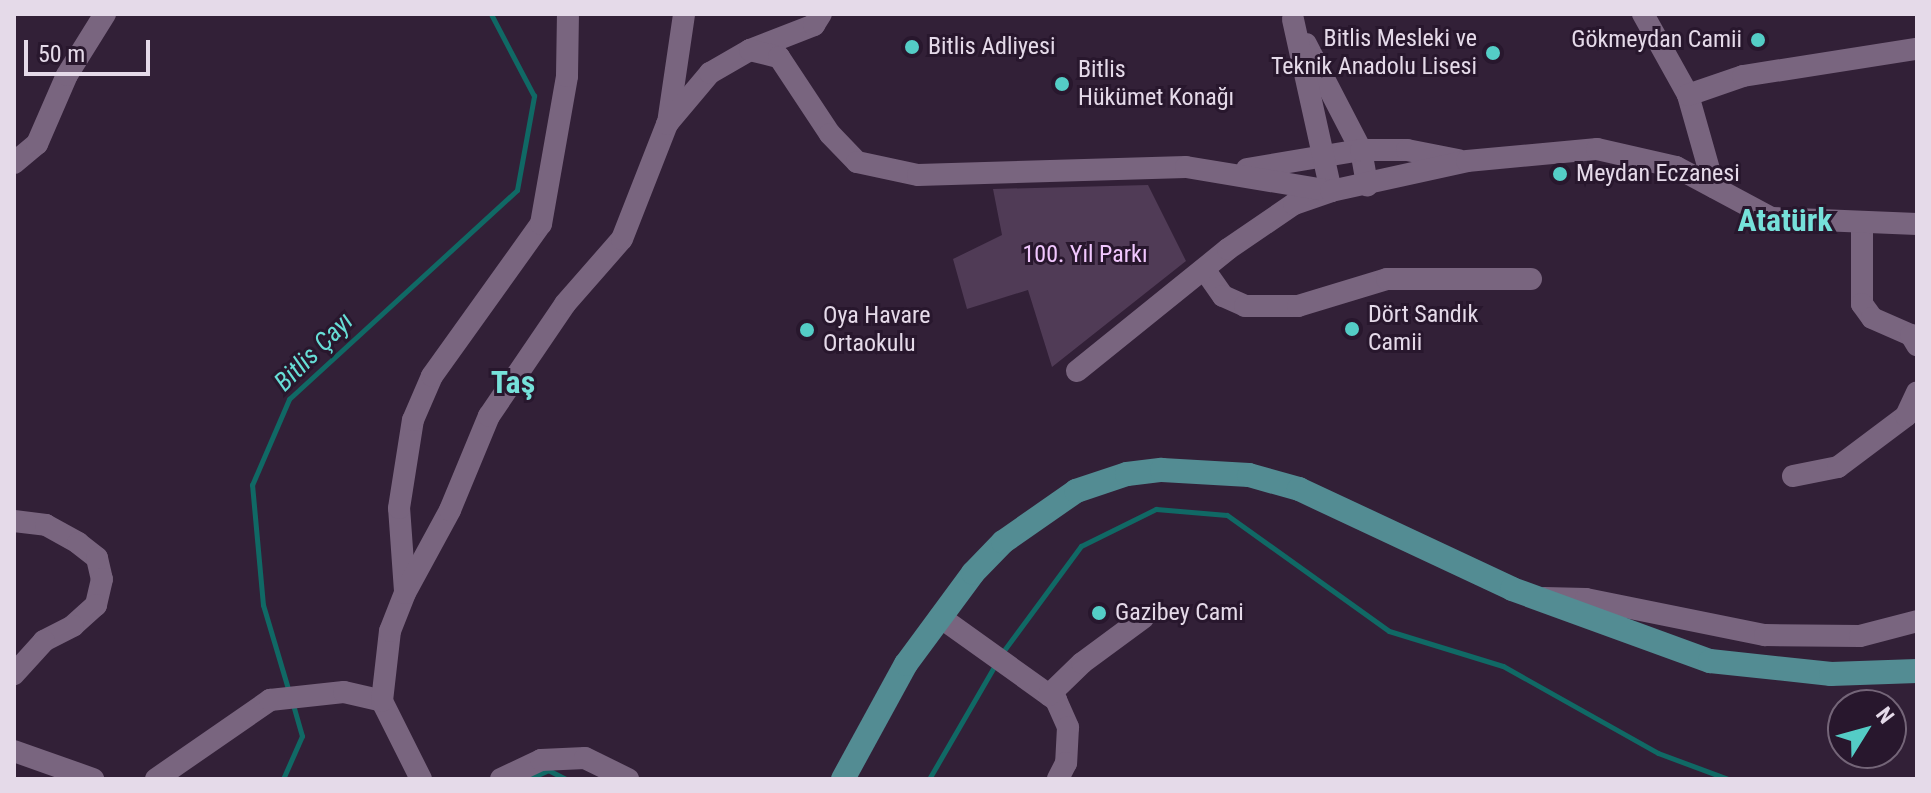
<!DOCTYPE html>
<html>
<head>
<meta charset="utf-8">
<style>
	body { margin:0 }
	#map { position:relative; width:1931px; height:793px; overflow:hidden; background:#322037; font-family:"Roboto Condensed",sans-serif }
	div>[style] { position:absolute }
	.green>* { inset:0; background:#503b56 }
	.stream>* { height:5px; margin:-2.5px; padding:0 2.5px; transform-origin:2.5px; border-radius:2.5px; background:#106965 }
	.minor>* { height:22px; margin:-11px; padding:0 11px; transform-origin:11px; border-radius:11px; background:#79657f }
	.major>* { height:24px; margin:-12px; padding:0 12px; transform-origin:12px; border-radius:12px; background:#538c93 }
	.dots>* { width:22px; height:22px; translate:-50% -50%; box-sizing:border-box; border:4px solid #28172d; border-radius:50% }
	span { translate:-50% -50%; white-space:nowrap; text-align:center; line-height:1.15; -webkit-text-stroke:6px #28172d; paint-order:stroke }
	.poi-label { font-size:24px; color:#e5dae9 }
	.right { translate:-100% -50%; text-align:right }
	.left { translate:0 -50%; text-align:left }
	.park-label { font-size:24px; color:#f1c7fe }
	.water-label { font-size:26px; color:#67ded6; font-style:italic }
	.district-label { font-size:32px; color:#76e1da; font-weight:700 }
	.frame { position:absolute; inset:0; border:16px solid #e5dae9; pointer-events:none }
	.north { position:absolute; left:1827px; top:689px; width:80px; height:80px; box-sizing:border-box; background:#28172d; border:2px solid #746578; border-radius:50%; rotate:53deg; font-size:22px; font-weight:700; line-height:32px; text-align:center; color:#e5dae9 }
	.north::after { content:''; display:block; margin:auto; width:28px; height:36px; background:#54cdc6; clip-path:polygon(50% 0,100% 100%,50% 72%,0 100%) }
	.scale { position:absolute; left:24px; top:40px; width:126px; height:36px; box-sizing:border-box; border:4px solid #e5dae9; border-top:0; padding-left:10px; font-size:24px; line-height:28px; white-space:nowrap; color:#e5dae9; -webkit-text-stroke:6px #28172d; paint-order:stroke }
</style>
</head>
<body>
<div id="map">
	<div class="green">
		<div style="clip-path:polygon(1148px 185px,1186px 261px,1052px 367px,1028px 290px,967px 309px,953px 259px,1002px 235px,993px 189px)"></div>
	</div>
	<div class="stream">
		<div style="left:1002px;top:653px;width:133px;rotate:-53.6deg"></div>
		<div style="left:1081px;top:546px;width:84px;rotate:-26.3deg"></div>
		<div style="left:1156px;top:509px;width:71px;rotate:4.8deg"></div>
		<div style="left:1227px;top:515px;width:199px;rotate:35.6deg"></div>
		<div style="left:1389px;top:631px;width:119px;rotate:17.1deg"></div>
		<div style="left:1503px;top:666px;width:178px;rotate:29.3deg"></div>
		<div style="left:1658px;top:753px;width:75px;rotate:20.4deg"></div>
		<div style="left:289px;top:692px;width:91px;rotate:-106.6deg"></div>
		<div style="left:263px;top:605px;width:121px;rotate:-95.2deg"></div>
		<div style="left:252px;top:485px;width:94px;rotate:-66.7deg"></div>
		<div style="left:289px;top:399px;width:309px;rotate:-42.5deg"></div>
		<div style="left:517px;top:190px;width:96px;rotate:-79.7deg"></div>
		<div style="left:534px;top:96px;width:93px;rotate:-117.7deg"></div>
		<div style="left:283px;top:779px;width:47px;rotate:-66.2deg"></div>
		<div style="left:302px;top:736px;width:35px;rotate:-106deg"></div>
		<div style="left:529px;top:779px;width:21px;rotate:-25deg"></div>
		<div style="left:548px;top:770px;width:20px;rotate:27deg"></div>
		<div style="left:929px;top:779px;width:132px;rotate:-59.9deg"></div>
	</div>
	<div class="minor">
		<div style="left:1643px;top:14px;width:93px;rotate:60.9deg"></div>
		<div style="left:1688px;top:95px;width:96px;rotate:74.2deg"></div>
		<div style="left:1306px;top:44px;width:119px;rotate:62.6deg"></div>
		<div style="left:1361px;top:150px;width:36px;rotate:80deg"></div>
		<div style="left:750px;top:50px;width:69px;rotate:-21.3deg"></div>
		<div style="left:814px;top:25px;width:13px;rotate:-58deg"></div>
		<div style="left:1688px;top:95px;width:58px;rotate:-19.1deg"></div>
		<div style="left:1743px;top:76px;width:175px;rotate:-8.9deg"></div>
		<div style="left:668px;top:123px;width:110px;rotate:-81.6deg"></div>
		<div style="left:14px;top:163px;width:30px;rotate:-40deg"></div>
		<div style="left:37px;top:144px;width:75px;rotate:-66.5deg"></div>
		<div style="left:67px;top:75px;width:72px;rotate:-58.1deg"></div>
		<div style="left:1247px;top:169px;width:116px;rotate:-9.5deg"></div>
		<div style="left:1361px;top:150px;width:46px"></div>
		<div style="left:1407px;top:150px;width:52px;rotate:11.1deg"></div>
		<div style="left:1862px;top:222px;width:82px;rotate:90deg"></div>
		<div style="left:1862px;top:304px;width:17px;rotate:54deg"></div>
		<div style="left:1872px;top:318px;width:43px;rotate:23.6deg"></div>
		<div style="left:1911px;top:335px;width:12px;rotate:59deg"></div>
		<div style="left:1204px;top:269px;width:33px;rotate:55deg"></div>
		<div style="left:1223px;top:296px;width:24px;rotate:24deg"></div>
		<div style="left:1245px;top:306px;width:53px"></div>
		<div style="left:1298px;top:306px;width:93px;rotate:-16.9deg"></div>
		<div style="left:1387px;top:279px;width:144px"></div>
		<div style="left:1077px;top:371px;width:194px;rotate:-38.9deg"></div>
		<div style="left:1228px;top:249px;width:80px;rotate:-34.3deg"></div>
		<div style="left:1294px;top:204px;width:39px;rotate:-19deg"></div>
		<div style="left:1331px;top:191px;width:176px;rotate:-102.5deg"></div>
		<div style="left:1793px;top:476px;width:46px;rotate:-11.3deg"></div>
		<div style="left:1838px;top:467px;width:85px;rotate:-36.9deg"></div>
		<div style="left:1906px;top:416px;width:26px;rotate:-65deg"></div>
		<div style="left:14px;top:521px;width:32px;rotate:7deg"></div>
		<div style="left:46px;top:525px;width:37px;rotate:29deg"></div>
		<div style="left:78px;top:543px;width:24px;rotate:38deg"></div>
		<div style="left:97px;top:558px;width:22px;rotate:77deg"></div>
		<div style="left:102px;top:579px;width:27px;rotate:103deg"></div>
		<div style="left:96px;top:605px;width:31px;rotate:138deg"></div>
		<div style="left:73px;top:626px;width:33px;rotate:153deg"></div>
		<div style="left:44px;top:641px;width:45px;rotate:132.3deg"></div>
		<div style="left:405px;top:591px;width:83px;rotate:-94.1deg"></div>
		<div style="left:399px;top:508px;width:89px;rotate:-81deg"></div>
		<div style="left:413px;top:420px;width:48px;rotate:-66.6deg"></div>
		<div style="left:432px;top:376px;width:187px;rotate:-54.4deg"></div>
		<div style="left:541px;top:224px;width:150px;rotate:-80deg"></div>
		<div style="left:567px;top:76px;width:62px;rotate:-89.1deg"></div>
		<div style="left:1544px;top:598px;width:42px;rotate:1.4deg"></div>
		<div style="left:1586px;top:599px;width:183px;rotate:11.4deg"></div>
		<div style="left:1765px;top:635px;width:95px;rotate:0.6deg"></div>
		<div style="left:1860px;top:636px;width:59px;rotate:-14.7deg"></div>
		<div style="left:940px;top:617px;width:143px;rotate:35.6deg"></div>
		<div style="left:1056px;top:700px;width:30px;rotate:66deg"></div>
		<div style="left:1068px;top:727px;width:36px;rotate:93deg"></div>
		<div style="left:1066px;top:763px;width:18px;rotate:117deg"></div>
		<div style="left:1049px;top:695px;width:46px;rotate:-44.1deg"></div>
		<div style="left:1082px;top:663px;width:76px;rotate:-36.4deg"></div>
		<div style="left:14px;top:751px;width:84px;rotate:19.5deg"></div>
		<div style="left:156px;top:779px;width:139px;rotate:-34.7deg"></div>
		<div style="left:270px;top:700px;width:74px;rotate:-6.2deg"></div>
		<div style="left:344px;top:692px;width:39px;rotate:13deg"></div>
		<div style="left:421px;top:779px;width:87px;rotate:-116.6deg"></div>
		<div style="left:382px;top:701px;width:70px;rotate:-83.5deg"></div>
		<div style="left:390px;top:631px;width:41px;rotate:-68.5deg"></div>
		<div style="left:405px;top:593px;width:94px;rotate:-61.5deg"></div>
		<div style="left:450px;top:510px;width:102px;rotate:-67.5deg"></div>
		<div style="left:489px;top:416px;width:135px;rotate:-55.8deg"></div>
		<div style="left:565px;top:304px;width:86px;rotate:-48.8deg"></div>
		<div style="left:622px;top:239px;width:123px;rotate:-68.6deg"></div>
		<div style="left:667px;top:124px;width:67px;rotate:-49.9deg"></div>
		<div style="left:710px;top:73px;width:46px;rotate:-29.9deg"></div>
		<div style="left:750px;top:50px;width:30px;rotate:14deg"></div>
		<div style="left:779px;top:57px;width:92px;rotate:56.5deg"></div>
		<div style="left:830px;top:134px;width:39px;rotate:46deg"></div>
		<div style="left:857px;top:162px;width:62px;rotate:12deg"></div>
		<div style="left:918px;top:175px;width:268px;rotate:-1.7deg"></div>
		<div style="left:1186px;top:167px;width:147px;rotate:9.4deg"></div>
		<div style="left:1331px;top:191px;width:139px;rotate:-12.4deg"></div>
		<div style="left:1467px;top:161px;width:131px;rotate:-5.3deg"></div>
		<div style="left:1597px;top:149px;width:81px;rotate:12.8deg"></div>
		<div style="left:1676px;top:167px;width:108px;rotate:28.2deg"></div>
		<div style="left:1771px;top:218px;width:146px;rotate:2.4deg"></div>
		<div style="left:501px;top:779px;width:44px;rotate:-25.4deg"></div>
		<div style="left:541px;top:760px;width:44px;rotate:-2.6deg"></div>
		<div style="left:585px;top:758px;width:48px;rotate:26deg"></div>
	</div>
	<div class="major">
		<div style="left:843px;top:779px;width:131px;rotate:-61.3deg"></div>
		<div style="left:906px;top:664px;width:113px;rotate:-53.6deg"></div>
		<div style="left:973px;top:573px;width:43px;rotate:-45.9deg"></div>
		<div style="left:1003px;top:542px;width:89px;rotate:-34.9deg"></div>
		<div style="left:1076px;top:491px;width:54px;rotate:-18.4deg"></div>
		<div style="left:1127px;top:474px;width:35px;rotate:-7deg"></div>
		<div style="left:1162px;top:470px;width:87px;rotate:3.3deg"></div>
		<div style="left:1249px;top:475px;width:52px;rotate:15.6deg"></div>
		<div style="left:1299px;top:489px;width:235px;rotate:25.1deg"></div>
		<div style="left:1512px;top:589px;width:211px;rotate:20deg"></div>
		<div style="left:1710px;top:661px;width:122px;rotate:6.1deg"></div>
		<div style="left:1831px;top:674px;width:86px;rotate:-2deg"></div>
	</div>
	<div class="dots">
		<div style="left:1758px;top:40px;background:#54cdc6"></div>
		<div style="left:912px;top:47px;background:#54cdc6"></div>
		<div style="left:1493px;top:53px;background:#54cdc6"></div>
		<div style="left:1062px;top:84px;background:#54cdc6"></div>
		<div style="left:1560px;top:174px;background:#54cdc6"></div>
		<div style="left:1352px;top:329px;background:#54cdc6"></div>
		<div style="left:807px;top:330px;background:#54cdc6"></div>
		<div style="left:1099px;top:613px;background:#54cdc6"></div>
	</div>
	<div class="poi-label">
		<span class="right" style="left:1477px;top:53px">Bitlis Mesleki ve<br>Teknik Anadolu Lisesi</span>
		<span class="right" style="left:1742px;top:40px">Gökmeydan Camii</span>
		<span class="left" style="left:928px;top:47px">Bitlis Adliyesi</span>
		<span class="left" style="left:1078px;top:84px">Bitlis<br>Hükümet Konağı</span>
		<span class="left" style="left:1576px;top:174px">Meydan Eczanesi</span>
		<span class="left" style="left:1368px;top:329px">Dört Sandık<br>Camii</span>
		<span class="left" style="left:823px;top:330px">Oya Havare<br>Ortaokulu</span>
		<span class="left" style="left:1115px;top:613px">Gazibey Cami</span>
	</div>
	<div class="park-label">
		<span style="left:1085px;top:255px">100. Yıl Parkı</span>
	</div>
	<div class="water-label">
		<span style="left:314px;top:352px;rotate:-45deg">Bitlis Çayı</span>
	</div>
	<div class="district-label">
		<span style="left:1785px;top:220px">Atatürk</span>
		<span style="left:513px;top:382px">Taş</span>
	</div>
	<div class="frame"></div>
	<div class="north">N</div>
	<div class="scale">50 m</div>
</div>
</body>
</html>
